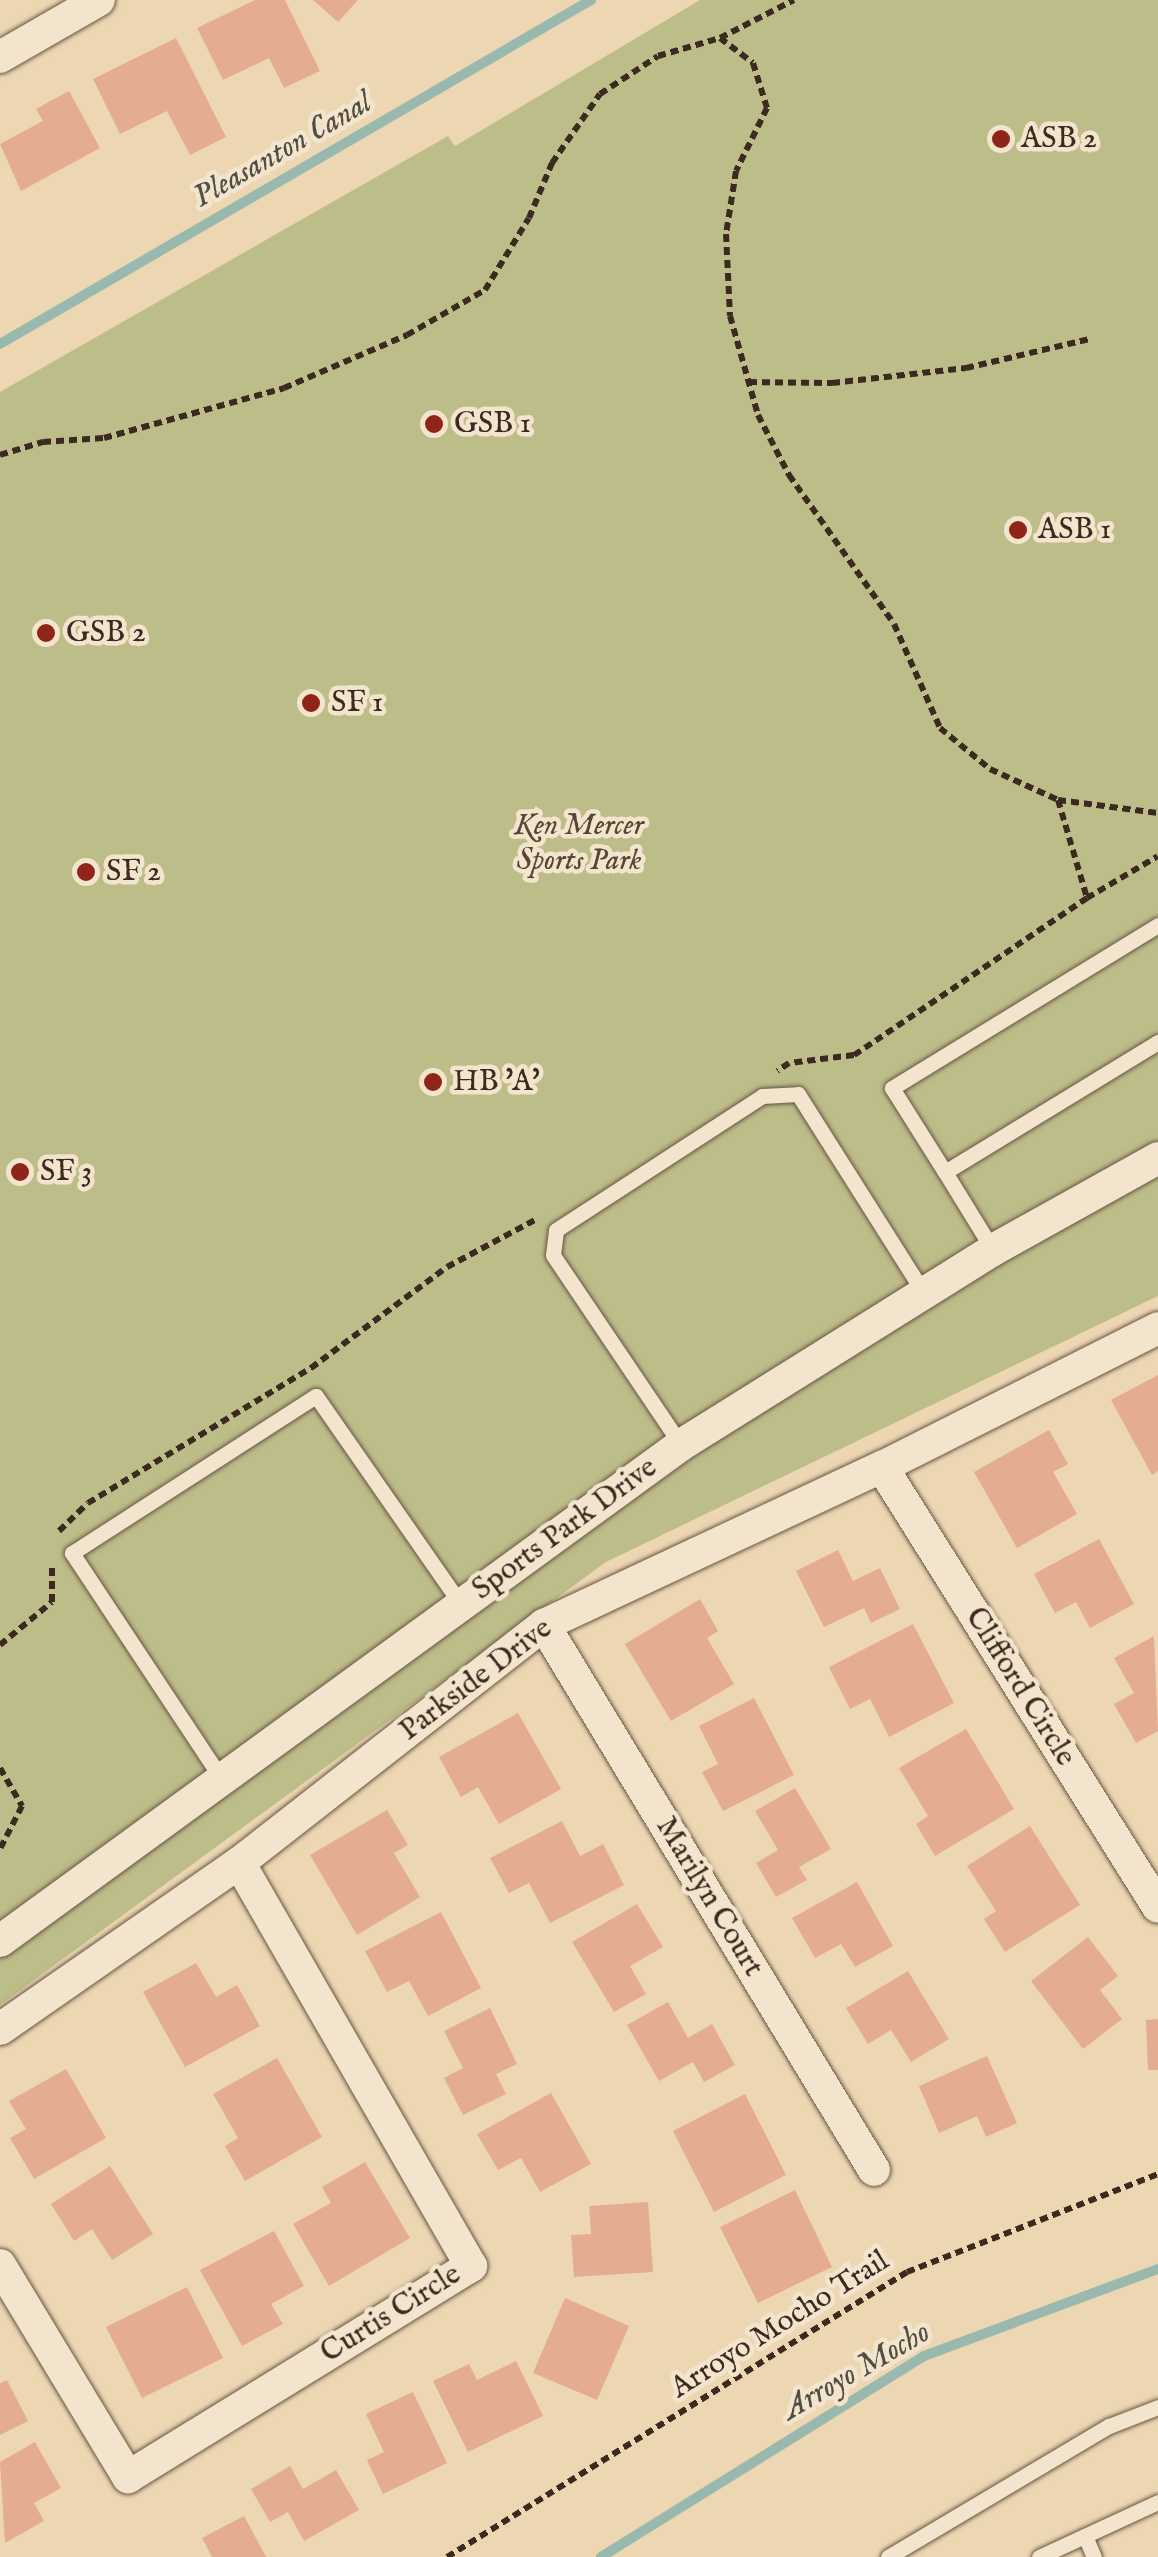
<!DOCTYPE html>
<html>
<head>
<meta charset="utf-8">
<style>
	body { margin:0 }
	#map { position:relative; width:1158px; height:2557px; overflow:hidden; background:#edd7b2; font-family:"IM FELL English",serif }
	div>[style] { position:absolute }
	.green>* { inset:0; background:#bdbd89 }
	.stream>* { height:10px; margin:-5px; padding:0 5px; transform-origin:5px; border-radius:5px; background:#99b9af }
	.building>* { inset:0; background:#e4ac90 }
	.path>* { height:6px; margin-top:-3px; transform-origin:0; background:repeating-linear-gradient(90deg,#3c2a20 0 8px,transparent 0 13px) }
	.roads { filter:drop-shadow(0 0 2px #685544) drop-shadow(0 0 2px #685544) }
	.lane>* { height:15px; margin:-7.5px; padding:0 7.5px; transform-origin:7.5px; border-radius:7.5px; background:#f3e5cd }
	.street>* { height:32px; margin:-16px; padding:0 16px; transform-origin:16px; border-radius:16px; background:#f3e5cd }
	.dots>* { width:28px; height:28px; translate:-50% -50%; box-sizing:border-box; border:5px solid #f3e5cd; border-radius:50% }
	span { translate:-50% -50%; white-space:nowrap; text-align:center; line-height:1.15; -webkit-text-stroke:9px #f3e5cd; paint-order:stroke }
	.poi-label { font-size:30px; color:#3c2a20 }
	.left { translate:0 -50%; text-align:left }
	.park-label { font-size:30px; color:#564735; font-style:italic }
	.street-label { font-size:30px; color:#3c2a20 }
	.water-label { font-size:32px; color:#534e44; font-style:italic }
</style>
</head>
<body>
<div id="map">
	<div class="green">
		<div style="clip-path:polygon(700px 0,1158px 0,1158px 1296px,606px 1562px,0 2005px,0 392px,448px 136px,455px 146px)"></div>
	</div>
	<div class="stream">
		<div style="left:0;top:344px;width:684px;rotate:-30.2deg"></div>
		<div style="left:601px;top:2557px;width:380px;rotate:-31.9deg"></div>
		<div style="left:924px;top:2356px;width:250px;rotate:-20.4deg"></div>
	</div>
	<div class="building">
		<div style="clip-path:polygon(255px 0,285px 0,320px 71px,284px 88px,269px 58px,223px 80px,197px 28px)"></div>
		<div style="clip-path:polygon(313px 0,358px 0,338px 22px)"></div>
		<div style="clip-path:polygon(176px 38px,226px 137px,190px 155px,167px 111px,120px 134px,93px 79px)"></div>
		<div style="clip-path:polygon(69px 91px,100px 148px,21px 191px,0 144px,43px 121px,36px 109px)"></div>
		<div style="clip-path:polygon(1158px 1375px,1158px 1471px,1152px 1475px,1111px 1400px)"></div>
		<div style="clip-path:polygon(1049px 1430px,1068px 1464px,1053px 1472px,1077px 1514px,1017px 1548px,974px 1472px)"></div>
		<div style="clip-path:polygon(1099px 1539px,1134px 1604px,1090px 1628px,1076px 1602px,1055px 1613px,1034px 1574px)"></div>
		<div style="clip-path:polygon(838px 1550px,853px 1581px,880px 1568px,900px 1609px,871px 1623px,864px 1608px,824px 1627px,796px 1571px)"></div>
		<div style="clip-path:polygon(700px 1599px,718px 1631px,707px 1638px,734px 1684px,671px 1721px,625px 1644px)"></div>
		<div style="clip-path:polygon(913px 1624px,954px 1703px,889px 1737px,870px 1699px,850px 1709px,829px 1667px)"></div>
		<div style="clip-path:polygon(1154px 1636px,1158px 1731px,1136px 1743px,1114px 1704px,1134px 1693px,1114px 1658px)"></div>
		<div style="clip-path:polygon(754px 1698px,794px 1775px,723px 1811px,702px 1772px,718px 1764px,699px 1726px)"></div>
		<div style="clip-path:polygon(518px 1713px,561px 1789px,499px 1824px,478px 1787px,461px 1797px,439px 1757px)"></div>
		<div style="clip-path:polygon(966px 1729px,1014px 1809px,935px 1856px,916px 1824px,928px 1816px,899px 1768px)"></div>
		<div style="clip-path:polygon(795px 1788px,831px 1849px,799px 1867px,807px 1880px,776px 1897px,756px 1863px,778px 1850px,755px 1811px)"></div>
		<div style="clip-path:polygon(387px 1810px,408px 1845px,394px 1853px,420px 1897px,357px 1935px,310px 1855px)"></div>
		<div style="clip-path:polygon(562px 1821px,580px 1856px,603px 1844px,624px 1885px,550px 1923px,529px 1883px,509px 1893px,490px 1858px)"></div>
		<div style="clip-path:polygon(1030px 1826px,1080px 1905px,1005px 1952px,984px 1919px,996px 1911px,967px 1866px)"></div>
		<div style="clip-path:polygon(857px 1882px,893px 1946px,855px 1967px,841px 1944px,815px 1958px,792px 1918px)"></div>
		<div style="clip-path:polygon(637px 1904px,663px 1947px,630px 1966px,646px 1994px,614px 2012px,572px 1942px)"></div>
		<div style="clip-path:polygon(441px 1912px,481px 1988px,428px 2016px,409px 1981px,387px 1992px,365px 1951px)"></div>
		<div style="clip-path:polygon(1088px 1937px,1118px 1976px,1100px 1990px,1122px 2019px,1083px 2049px,1031px 1981px)"></div>
		<div style="clip-path:polygon(196px 1963px,216px 1997px,237px 1985px,260px 2026px,185px 2067px,143px 1992px)"></div>
		<div style="clip-path:polygon(908px 1971px,949px 2039px,911px 2062px,891px 2030px,868px 2044px,846px 2008px)"></div>
		<div style="clip-path:polygon(668px 2002px,688px 2038px,712px 2024px,735px 2065px,704px 2082px,693px 2062px,659px 2081px,627px 2025px)"></div>
		<div style="clip-path:polygon(490px 2008px,517px 2064px,496px 2074px,506px 2094px,463px 2115px,444px 2078px,463px 2068px,444px 2031px)"></div>
		<div style="clip-path:polygon(1158px 2019px,1158px 2070px,1148px 2070px,1146px 2020px)"></div>
		<div style="clip-path:polygon(987px 2056px,1017px 2123px,986px 2137px,977px 2116px,939px 2133px,919px 2086px)"></div>
		<div style="clip-path:polygon(277px 2058px,322px 2137px,245px 2181px,225px 2146px,238px 2138px,213px 2094px)"></div>
		<div style="clip-path:polygon(66px 2069px,106px 2138px,34px 2179px,10px 2138px,26px 2129px,9px 2101px)"></div>
		<div style="clip-path:polygon(551px 2093px,591px 2164px,540px 2192px,521px 2158px,498px 2170px,477px 2134px)"></div>
		<div style="clip-path:polygon(745px 2094px,786px 2175px,714px 2212px,673px 2131px)"></div>
		<div style="clip-path:polygon(365px 2162px,410px 2238px,329px 2286px,293px 2224px,331px 2203px,322px 2187px)"></div>
		<div style="clip-path:polygon(110px 2166px,153px 2234px,112px 2260px,92px 2229px,74px 2241px,51px 2204px)"></div>
		<div style="clip-path:polygon(795px 2190px,832px 2267px,758px 2303px,720px 2227px)"></div>
		<div style="clip-path:polygon(648px 2202px,653px 2272px,574px 2277px,571px 2235px,591px 2234px,589px 2206px)"></div>
		<div style="clip-path:polygon(274px 2231px,304px 2286px,271px 2304px,283px 2324px,242px 2346px,200px 2270px)"></div>
		<div style="clip-path:polygon(187px 2287px,223px 2358px,142px 2398px,106px 2327px)"></div>
		<div style="clip-path:polygon(565px 2298px,629px 2326px,597px 2400px,533px 2373px)"></div>
		<div style="clip-path:polygon(516px 2361px,543px 2416px,468px 2452px,433px 2381px,469px 2364px,477px 2380px)"></div>
		<div style="clip-path:polygon(7px 2380px,28px 2421px,0 2435px,0 2383px)"></div>
		<div style="clip-path:polygon(413px 2392px,447px 2463px,383px 2494px,367px 2460px,384px 2452px,366px 2414px)"></div>
		<div style="clip-path:polygon(35px 2442px,61px 2488px,34px 2503px,44px 2521px,5px 2543px,0 2462px)"></div>
		<div style="clip-path:polygon(290px 2466px,303px 2489px,336px 2470px,359px 2510px,304px 2541px,288px 2512px,270px 2522px,251px 2489px)"></div>
		<div style="clip-path:polygon(244px 2516px,266px 2557px,212px 2557px,202px 2538px)"></div>
	</div>
	<div class="path">
		<div style="left:720px;top:38px;width:41px;rotate:37.1deg"></div>
		<div style="left:753px;top:63px;width:47px;rotate:72.7deg"></div>
		<div style="left:767px;top:108px;width:70px;rotate:116.2deg"></div>
		<div style="left:736px;top:171px;width:64px;rotate:99deg"></div>
		<div style="left:726px;top:234px;width:82px;rotate:87.2deg"></div>
		<div style="left:730px;top:316px;width:103px;rotate:74.2deg"></div>
		<div style="left:758px;top:415px;width:68px;rotate:62.7deg"></div>
		<div style="left:789px;top:475px;width:182px;rotate:54.8deg"></div>
		<div style="left:894px;top:624px;width:114px;rotate:66.1deg"></div>
		<div style="left:940px;top:728px;width:65px;rotate:39.4deg"></div>
		<div style="left:990px;top:769px;width:75px;rotate:24.5deg"></div>
		<div style="left:1058px;top:800px;width:102px;rotate:73.5deg"></div>
		<div style="left:1087px;top:898px;width:281px;rotate:146deg"></div>
		<div style="left:854px;top:1055px;width:65px;rotate:173deg"></div>
		<div style="left:789px;top:1063px;width:14px;rotate:146deg"></div>
		<div style="left:749px;top:382px;width:83px;rotate:0.7deg"></div>
		<div style="left:832px;top:383px;width:135px;rotate:-6.4deg"></div>
		<div style="left:966px;top:368px;width:127px;rotate:-13.2deg"></div>
		<div style="left:0;top:455px;width:45px;rotate:-16.8deg"></div>
		<div style="left:43px;top:442px;width:61px;rotate:-3.8deg"></div>
		<div style="left:104px;top:438px;width:187px;rotate:-15.5deg"></div>
		<div style="left:284px;top:388px;width:134px;rotate:-23.3deg"></div>
		<div style="left:407px;top:335px;width:90px;rotate:-30deg"></div>
		<div style="left:485px;top:290px;width:84px;rotate:-58.6deg"></div>
		<div style="left:529px;top:218px;width:60px;rotate:-67.3deg"></div>
		<div style="left:552px;top:163px;width:84px;rotate:-55.2deg"></div>
		<div style="left:600px;top:94px;width:69px;rotate:-33.2deg"></div>
		<div style="left:658px;top:56px;width:65px;rotate:-16.2deg"></div>
		<div style="left:720px;top:38px;width:83px;rotate:-27.2deg"></div>
		<div style="left:1058px;top:800px;width:101px;rotate:7.4deg"></div>
		<div style="left:1087px;top:898px;width:82px;rotate:-30.6deg"></div>
		<div style="left:59px;top:1531px;width:40px;rotate:-44deg"></div>
		<div style="left:88px;top:1503px;width:261px;rotate:-31.2deg"></div>
		<div style="left:311px;top:1368px;width:169px;rotate:-36.6deg"></div>
		<div style="left:447px;top:1267px;width:102px;rotate:-28.1deg"></div>
		<div style="left:0;top:1645px;width:67px;rotate:-39.6deg"></div>
		<div style="left:52px;top:1602px;width:36px;rotate:-90deg"></div>
		<div style="left:0;top:1768px;width:44px;rotate:59.9deg"></div>
		<div style="left:22px;top:1806px;width:48px;rotate:117.1deg"></div>
		<div style="left:447px;top:2557px;width:541px;rotate:-31.78deg"></div>
		<div style="left:907px;top:2272px;width:269px;rotate:-21.3deg"></div>
	</div>
	<div class="roads">
		<div class="lane">
			<div style="left:1158px;top:925px;width:312px;rotate:148.5deg"></div>
			<div style="left:892px;top:1088px;width:99px;rotate:57.8deg"></div>
			<div style="left:945px;top:1172px;width:250px;rotate:-31.4deg"></div>
			<div style="left:945px;top:1172px;width:92px;rotate:58.4deg"></div>
			<div style="left:681px;top:1445px;width:229px;rotate:-124deg"></div>
			<div style="left:553px;top:1255px;width:25px;rotate:-83deg"></div>
			<div style="left:556px;top:1230px;width:246px;rotate:-33deg"></div>
			<div style="left:762px;top:1096px;width:36px;rotate:-3deg"></div>
			<div style="left:798px;top:1094px;width:236px;rotate:57.7deg"></div>
			<div style="left:221px;top:1778px;width:270px;rotate:-123.5deg"></div>
			<div style="left:72px;top:1553px;width:290px;rotate:-32.8deg"></div>
			<div style="left:316px;top:1396px;width:254px;rotate:55.2deg"></div>
			<div style="left:1085px;top:2536px;width:23px;rotate:67deg"></div>
			<div style="left:888px;top:2557px;width:257px;rotate:-30.7deg"></div>
			<div style="left:1109px;top:2426px;width:53px;rotate:-21.2deg"></div>
			<div style="left:1039px;top:2557px;width:131px;rotate:-24.8deg"></div>
		</div>
		<div class="street">
			<div style="left:0;top:57px;width:114px;rotate:-29.9deg"></div>
			<div style="left:882px;top:1467px;width:519px;rotate:57.9deg"></div>
			<div style="left:544px;top:1625px;width:637px;rotate:58.8deg"></div>
			<div style="left:0;top:1941px;width:842px;rotate:-36.07deg"></div>
			<div style="left:681px;top:1445px;width:368px;rotate:-32deg"></div>
			<div style="left:993px;top:1250px;width:189px;rotate:-29.1deg"></div>
			<div style="left:0;top:2029px;width:291px;rotate:-34.8deg"></div>
			<div style="left:239px;top:1863px;width:387px;rotate:-38deg"></div>
			<div style="left:544px;top:1625px;width:373px;rotate:-25.1deg"></div>
			<div style="left:882px;top:1467px;width:309px;rotate:-26.7deg"></div>
			<div style="left:0;top:2265px;width:248px;rotate:58.9deg"></div>
			<div style="left:128px;top:2477px;width:403px;rotate:-31.6deg"></div>
			<div style="left:471px;top:2266px;width:465px;rotate:-119.9deg"></div>
		</div>
	</div>
	<div class="dots">
		<div style="left:1001px;top:139px;background:#8f2418"></div>
		<div style="left:434px;top:424px;background:#8f2418"></div>
		<div style="left:1018px;top:530px;background:#8f2418"></div>
		<div style="left:46px;top:633px;background:#8f2418"></div>
		<div style="left:311px;top:703px;background:#8f2418"></div>
		<div style="left:86px;top:872px;background:#8f2418"></div>
		<div style="left:433px;top:1082px;background:#8f2418"></div>
		<div style="left:20px;top:1172px;background:#8f2418"></div>
	</div>
	<div class="poi-label">
		<span class="left" style="left:1021px;top:139px">ASB 2</span>
		<span class="left" style="left:454px;top:424px">GSB 1</span>
		<span class="left" style="left:1038px;top:530px">ASB 1</span>
		<span class="left" style="left:66px;top:633px">GSB 2</span>
		<span class="left" style="left:331px;top:703px">SF 1</span>
		<span class="left" style="left:106px;top:872px">SF 2</span>
		<span class="left" style="left:453px;top:1082px">HB 'A'</span>
		<span class="left" style="left:40px;top:1172px">SF 3</span>
	</div>
	<div class="park-label">
		<span style="left:579px;top:843px">Ken Mercer<br>Sports Park</span>
	</div>
	<div class="street-label">
		<span style="left:565px;top:1529px;rotate:-36deg">Sports Park Drive</span>
		<span style="left:476px;top:1680px;rotate:-37deg">Parkside Drive</span>
		<span style="left:1020px;top:1687px;rotate:58deg">Clifford Circle</span>
		<span style="left:709px;top:1897px;rotate:59deg">Marilyn Court</span>
		<span style="left:391px;top:2314px;rotate:-32deg">Curtis Circle</span>
		<span style="left:780px;top:2325px;rotate:-32deg">Arroyo Mocho Trail</span>
	</div>
	<div class="water-label">
		<span style="left:283px;top:151px;rotate:-30deg">Pleasanton Canal</span>
		<span style="left:857px;top:2372px;rotate:-30deg">Arroyo Mocho</span>
	</div>
</div>
</body>
</html>
